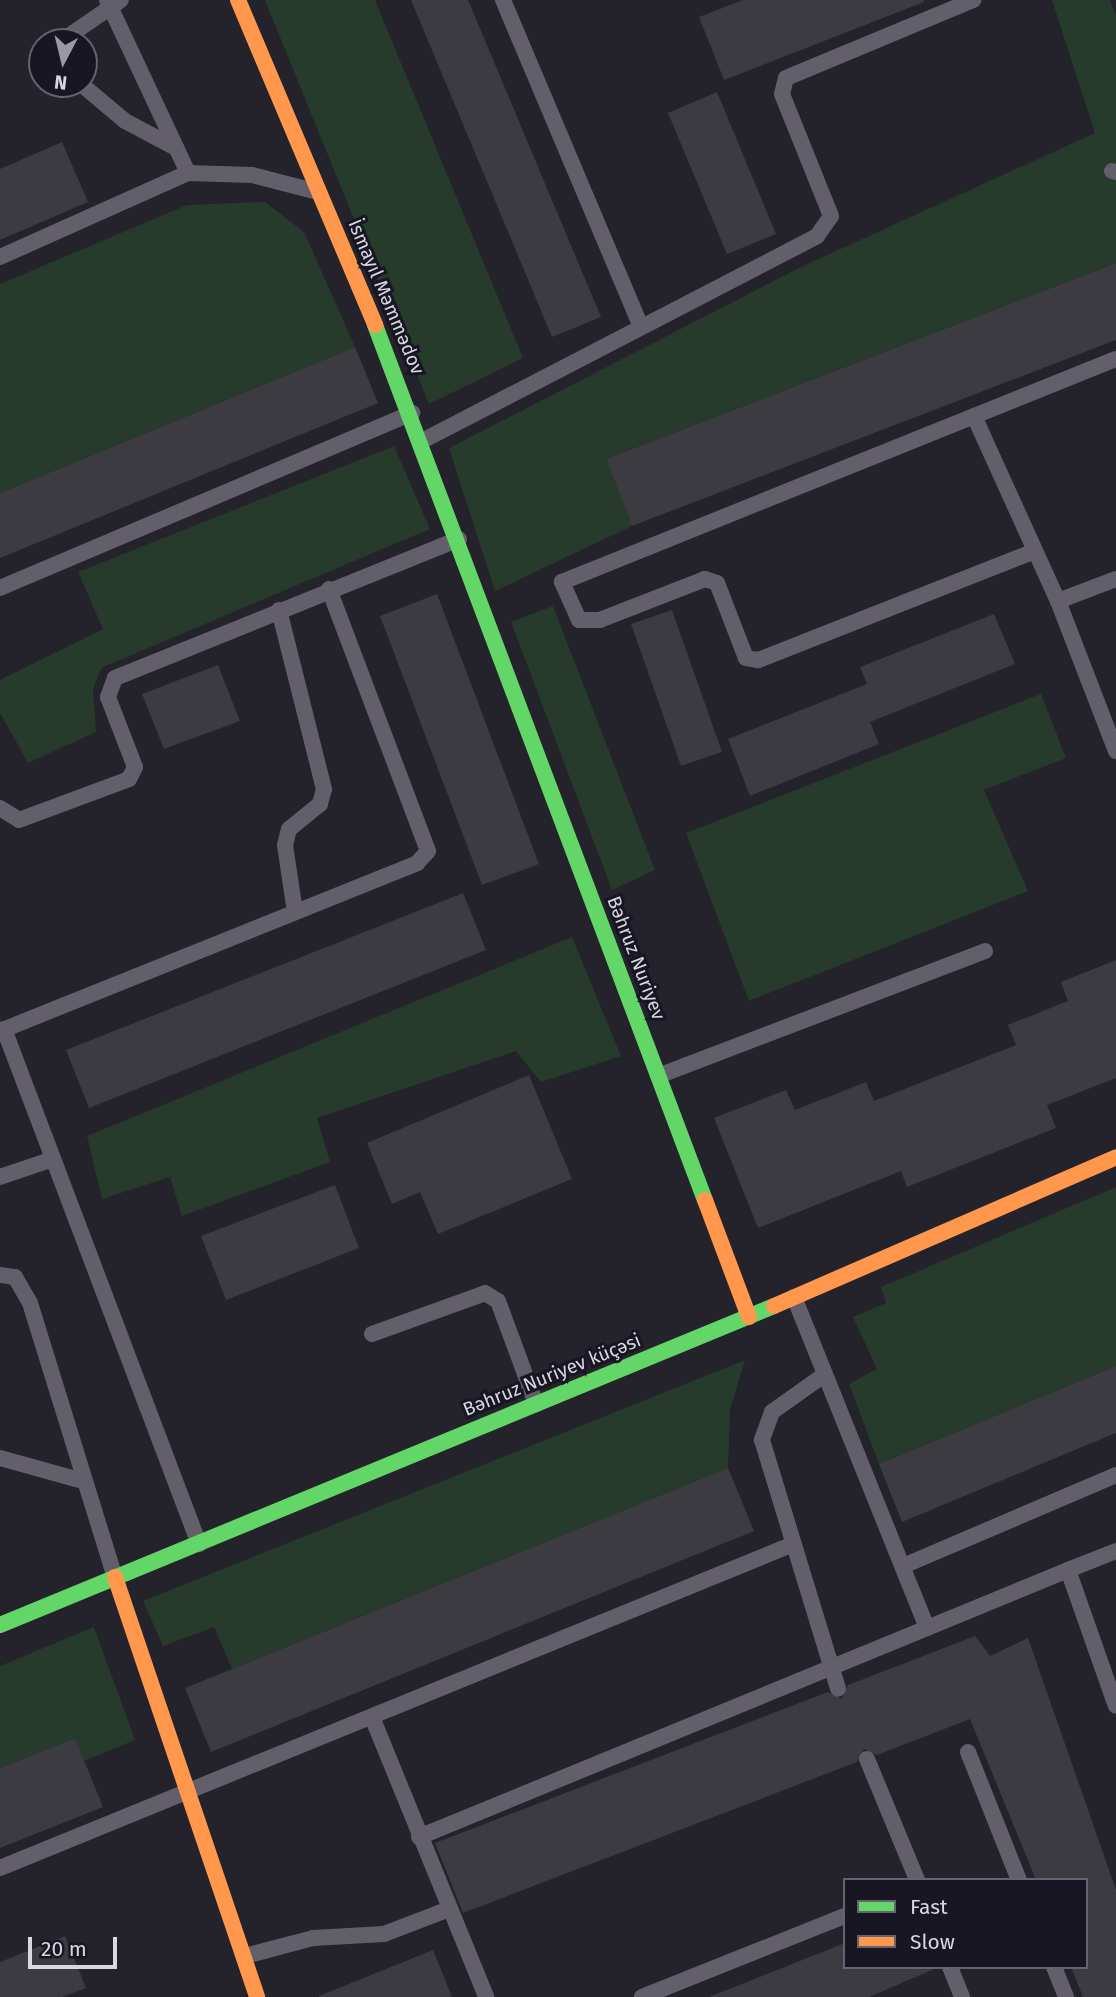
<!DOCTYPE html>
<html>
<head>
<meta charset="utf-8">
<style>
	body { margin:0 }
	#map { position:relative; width:1116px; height:1997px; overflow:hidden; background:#24222a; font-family:"Fira Sans",sans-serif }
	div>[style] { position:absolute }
	.green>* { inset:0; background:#263b2b }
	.building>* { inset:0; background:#3c3b41 }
	.lane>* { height:16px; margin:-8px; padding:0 8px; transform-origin:8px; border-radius:8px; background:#625f6b }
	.fast>* { height:16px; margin:-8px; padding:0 8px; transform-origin:8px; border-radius:8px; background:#63d668 }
	.slow>* { height:16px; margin:-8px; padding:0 8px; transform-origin:8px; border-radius:8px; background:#ff974d }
	span { translate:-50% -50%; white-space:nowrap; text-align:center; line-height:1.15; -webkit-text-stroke:6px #191624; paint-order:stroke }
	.street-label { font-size:19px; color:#d9d7e1 }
	.legend { position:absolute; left:843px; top:1878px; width:245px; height:91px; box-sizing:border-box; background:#191624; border:2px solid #666370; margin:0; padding:9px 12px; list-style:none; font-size:21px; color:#d9d7e1 }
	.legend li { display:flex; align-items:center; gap:14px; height:35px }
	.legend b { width:35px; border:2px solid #666370 }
	.north { position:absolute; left:28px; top:28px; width:70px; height:70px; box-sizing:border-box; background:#191624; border:2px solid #666370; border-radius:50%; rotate:187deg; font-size:19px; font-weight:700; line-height:28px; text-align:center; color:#d9d7e1 }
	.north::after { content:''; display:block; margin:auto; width:24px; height:32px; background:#9a98a1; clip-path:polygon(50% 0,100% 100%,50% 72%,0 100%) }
	.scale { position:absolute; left:28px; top:1937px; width:89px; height:32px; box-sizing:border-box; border:4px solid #d9d7e1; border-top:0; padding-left:9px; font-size:21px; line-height:24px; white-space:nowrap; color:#d9d7e1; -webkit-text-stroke:5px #191624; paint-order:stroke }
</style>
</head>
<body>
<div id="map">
	<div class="green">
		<div style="clip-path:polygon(265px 0,375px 0,523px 358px,429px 404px)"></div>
		<div style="clip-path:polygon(1052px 0,1110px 0,1116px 16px,1116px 263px,606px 459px,632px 526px,495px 591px,449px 448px,801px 267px,1095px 133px)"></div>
		<div style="clip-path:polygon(265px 202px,304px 232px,355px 347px,0 493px,0 284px,187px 205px)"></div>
		<div style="clip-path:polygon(394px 446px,430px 529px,101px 668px,93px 690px,96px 732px,28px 763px,0 713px,0 680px,103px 629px,78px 572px)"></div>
		<div style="clip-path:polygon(553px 606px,655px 870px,612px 890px,511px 622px)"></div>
		<div style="clip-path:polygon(1041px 694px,1066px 758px,984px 790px,1028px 891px,749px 1001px,686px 833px)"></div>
		<div style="clip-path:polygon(572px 937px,621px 1056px,541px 1082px,516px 1051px,317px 1118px,330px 1162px,182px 1216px,170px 1177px,102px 1199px,87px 1136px)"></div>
		<div style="clip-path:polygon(1116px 1187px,1116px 1366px,879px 1464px,849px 1384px,877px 1369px,853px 1317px,886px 1303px,881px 1287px)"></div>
		<div style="clip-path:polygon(745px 1360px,730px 1410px,728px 1468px,232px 1669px,214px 1627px,163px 1646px,143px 1601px)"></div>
		<div style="clip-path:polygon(94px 1627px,135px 1740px,84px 1761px,75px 1738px,0 1768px,0 1666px)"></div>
	</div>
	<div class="building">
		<div style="clip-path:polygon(411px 0,468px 0,601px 317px,552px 337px)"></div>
		<div style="clip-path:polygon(743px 0,924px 0,924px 2px,724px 80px,699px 17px)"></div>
		<div style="clip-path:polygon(717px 92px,776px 234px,727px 254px,668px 113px)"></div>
		<div style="clip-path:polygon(62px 142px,88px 202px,0 240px,0 169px)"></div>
		<div style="clip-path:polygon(1116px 263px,1116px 340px,632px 526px,606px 459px)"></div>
		<div style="clip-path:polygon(355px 347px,378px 403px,0 558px,0 493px)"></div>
		<div style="clip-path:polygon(437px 594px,539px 864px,482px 885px,380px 616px)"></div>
		<div style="clip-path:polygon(672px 610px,722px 752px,681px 766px,631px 624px)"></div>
		<div style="clip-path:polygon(994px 614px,1015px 664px,870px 722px,879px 744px,750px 796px,728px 739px,867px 684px,860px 667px)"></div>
		<div style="clip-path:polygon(218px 665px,240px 721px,164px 749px,142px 694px)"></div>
		<div style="clip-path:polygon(463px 893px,486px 950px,89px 1108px,66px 1050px)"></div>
		<div style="clip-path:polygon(1116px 960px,1116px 1078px,1047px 1105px,1056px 1128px,907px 1187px,901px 1171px,758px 1228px,714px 1118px,786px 1090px,795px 1110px,866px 1082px,874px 1101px,1016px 1045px,1008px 1025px,1068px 1001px,1061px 982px)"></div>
		<div style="clip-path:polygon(529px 1075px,572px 1179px,438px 1234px,420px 1192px,392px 1204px,367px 1143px)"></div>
		<div style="clip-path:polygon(335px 1185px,359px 1248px,226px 1300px,201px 1236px)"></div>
		<div style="clip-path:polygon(1116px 1366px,1116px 1433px,902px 1522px,879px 1464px)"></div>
		<div style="clip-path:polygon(728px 1468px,754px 1531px,211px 1752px,185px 1688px)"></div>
		<div style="clip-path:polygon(975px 1636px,990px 1656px,1028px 1638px,1116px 1890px,1116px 1997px,1083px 1997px,1071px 1967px,1086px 1967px,1086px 1880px,1036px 1880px,970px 1719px,877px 1755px,864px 1749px,857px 1762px,463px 1913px,435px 1843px,828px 1692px,842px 1699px,848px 1685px)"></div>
		<div style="clip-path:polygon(75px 1738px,103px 1807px,0 1848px,0 1768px)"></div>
		<div style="clip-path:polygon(65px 1936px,86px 1988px,62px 1997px,0 1997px,0 1962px)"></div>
		<div style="clip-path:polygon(845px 1943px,845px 1967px,939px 1967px,869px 1997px,709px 1997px)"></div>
		<div style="clip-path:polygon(433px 1950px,452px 1997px,319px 1997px,319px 1996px)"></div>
	</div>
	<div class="lane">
		<div style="left:107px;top:0;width:191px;rotate:64.9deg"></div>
		<div style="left:503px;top:0;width:355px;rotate:67.1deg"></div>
		<div style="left:71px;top:42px;width:9px;rotate:-77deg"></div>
		<div style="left:73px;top:33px;width:58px;rotate:-34.5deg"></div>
		<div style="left:81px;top:84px;width:57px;rotate:40.1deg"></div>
		<div style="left:125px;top:121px;width:58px;rotate:27.9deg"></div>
		<div style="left:1112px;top:171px;width:4px;rotate:14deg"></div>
		<div style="left:0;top:257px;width:206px;rotate:-24.1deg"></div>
		<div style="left:188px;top:173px;width:64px;rotate:1.8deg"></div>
		<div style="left:252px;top:175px;width:64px;rotate:14.5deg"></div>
		<div style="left:974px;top:416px;width:203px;rotate:65.6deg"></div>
		<div style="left:1058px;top:601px;width:161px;rotate:68.9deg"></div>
		<div style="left:422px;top:441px;width:445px;rotate:-27.4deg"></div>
		<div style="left:817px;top:236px;width:24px;rotate:-55deg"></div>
		<div style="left:831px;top:216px;width:131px;rotate:-111.9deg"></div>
		<div style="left:782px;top:94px;width:16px;rotate:-76deg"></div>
		<div style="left:786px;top:78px;width:203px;rotate:-22.6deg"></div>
		<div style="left:1035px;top:551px;width:298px;rotate:158.5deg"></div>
		<div style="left:758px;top:660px;width:12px;rotate:-171deg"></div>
		<div style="left:746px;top:658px;width:80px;rotate:-111.1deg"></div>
		<div style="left:717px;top:583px;width:13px;rotate:-162deg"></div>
		<div style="left:705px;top:579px;width:113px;rotate:158.7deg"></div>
		<div style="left:600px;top:620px;width:21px;rotate:180deg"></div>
		<div style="left:579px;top:620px;width:42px;rotate:-114.1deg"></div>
		<div style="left:562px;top:582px;width:597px;rotate:-21.93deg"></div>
		<div style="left:0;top:588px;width:448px;rotate:-23deg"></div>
		<div style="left:1058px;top:601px;width:62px;rotate:-20.8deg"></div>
		<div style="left:279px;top:610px;width:185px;rotate:75.9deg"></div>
		<div style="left:324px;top:789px;width:16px;rotate:105deg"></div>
		<div style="left:320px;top:804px;width:40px;rotate:141deg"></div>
		<div style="left:289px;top:829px;width:16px;rotate:104deg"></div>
		<div style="left:285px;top:845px;width:68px;rotate:81.5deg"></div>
		<div style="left:0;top:808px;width:22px;rotate:32deg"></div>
		<div style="left:19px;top:820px;width:117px;rotate:-20.4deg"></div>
		<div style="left:129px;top:779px;width:13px;rotate:-63deg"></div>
		<div style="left:135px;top:767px;width:75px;rotate:-111.1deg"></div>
		<div style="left:108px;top:697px;width:20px;rotate:-70deg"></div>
		<div style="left:115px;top:678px;width:371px;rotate:-22deg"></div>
		<div style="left:4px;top:1029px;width:551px;rotate:69.26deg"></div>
		<div style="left:0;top:1031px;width:450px;rotate:-21.9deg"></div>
		<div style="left:417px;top:863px;width:16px;rotate:-47deg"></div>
		<div style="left:428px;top:851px;width:280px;rotate:-110.7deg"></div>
		<div style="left:658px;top:1076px;width:350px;rotate:-20.9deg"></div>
		<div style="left:0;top:1177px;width:56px;rotate:-18.8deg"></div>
		<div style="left:0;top:1275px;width:15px;rotate:8deg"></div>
		<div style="left:15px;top:1277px;width:30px;rotate:60deg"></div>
		<div style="left:30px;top:1303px;width:287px;rotate:72.8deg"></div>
		<div style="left:794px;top:1297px;width:354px;rotate:68.1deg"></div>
		<div style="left:372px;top:1334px;width:120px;rotate:-19.9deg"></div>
		<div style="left:485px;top:1293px;width:15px;rotate:32deg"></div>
		<div style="left:498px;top:1301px;width:110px;rotate:69.7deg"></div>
		<div style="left:824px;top:1375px;width:64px;rotate:144.6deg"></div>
		<div style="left:772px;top:1412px;width:30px;rotate:110deg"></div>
		<div style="left:762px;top:1440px;width:260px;rotate:73deg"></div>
		<div style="left:0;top:1458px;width:86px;rotate:15.5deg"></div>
		<div style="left:903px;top:1566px;width:232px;rotate:-23.1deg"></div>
		<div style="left:1068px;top:1570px;width:52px;rotate:-21.6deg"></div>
		<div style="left:372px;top:1717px;width:302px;rotate:67.8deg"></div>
		<div style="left:968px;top:1752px;width:138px;rotate:68.3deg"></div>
		<div style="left:867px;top:1759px;width:131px;rotate:67.5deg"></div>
		<div style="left:419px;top:1837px;width:702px;rotate:-22.36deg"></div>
		<div style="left:1068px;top:1570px;width:144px;rotate:70.6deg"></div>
		<div style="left:0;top:1868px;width:854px;rotate:-22.21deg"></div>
		<div style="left:245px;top:1956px;width:70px;rotate:-14.8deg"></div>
		<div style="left:313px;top:1938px;width:71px;rotate:-3.2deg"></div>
		<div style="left:384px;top:1934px;width:67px;rotate:-20.9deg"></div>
		<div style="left:950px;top:1967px;width:32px;rotate:68deg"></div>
		<div style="left:1054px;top:1967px;width:32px;rotate:68deg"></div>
		<div style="left:642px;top:1997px;width:219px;rotate:-21.8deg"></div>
	</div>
	<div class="fast">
		<div style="left:375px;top:325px;width:935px;rotate:69.34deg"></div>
		<div style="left:0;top:1625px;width:837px;rotate:-22.4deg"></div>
	</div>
	<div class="slow">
		<div style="left:238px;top:0;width:353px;rotate:67.1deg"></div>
		<div style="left:705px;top:1200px;width:125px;rotate:69.4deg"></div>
		<div style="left:774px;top:1306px;width:373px;rotate:-23.5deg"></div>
		<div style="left:115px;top:1577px;width:443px;rotate:71.3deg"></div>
	</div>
	<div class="street-label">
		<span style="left:386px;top:297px;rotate:67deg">İsmayıl Məmmədov</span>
		<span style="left:636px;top:958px;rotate:69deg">Bəhruz Nuriyev</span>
		<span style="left:552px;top:1375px;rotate:-22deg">Bəhruz Nuriyev küçəsi</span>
	</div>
	<ul class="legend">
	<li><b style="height:9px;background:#63d668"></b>Fast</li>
	<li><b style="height:9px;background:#ff974d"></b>Slow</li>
	</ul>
	<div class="north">N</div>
	<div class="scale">20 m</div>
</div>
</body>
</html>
